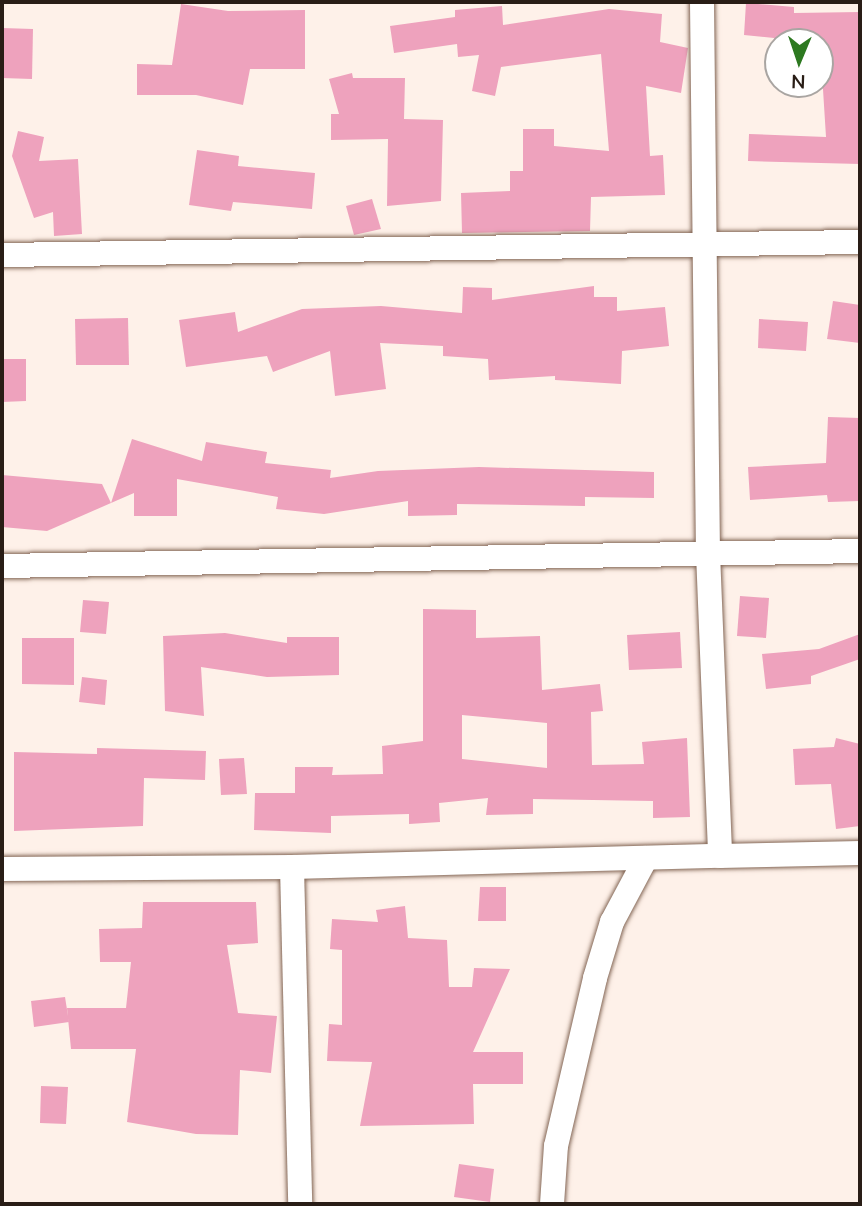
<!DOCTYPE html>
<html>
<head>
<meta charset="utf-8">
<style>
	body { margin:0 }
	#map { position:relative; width:862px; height:1206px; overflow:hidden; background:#fef1e9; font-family:Mulish,sans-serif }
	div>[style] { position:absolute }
	.building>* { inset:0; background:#eea2bd }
	.roads { filter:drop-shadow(0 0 2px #836655) drop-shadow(0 0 2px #836655) }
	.minor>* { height:24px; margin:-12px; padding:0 12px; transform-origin:12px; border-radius:12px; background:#fff }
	span { translate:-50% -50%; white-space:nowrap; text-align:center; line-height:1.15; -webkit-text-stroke:7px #fff; paint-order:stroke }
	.frame { position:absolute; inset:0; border:4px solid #291d16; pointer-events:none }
	.north { position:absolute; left:764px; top:28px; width:70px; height:70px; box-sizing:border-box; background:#fff; border:2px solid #a9a5a2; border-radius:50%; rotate:182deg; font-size:19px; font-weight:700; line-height:28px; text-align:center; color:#291d16 }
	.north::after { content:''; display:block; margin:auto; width:24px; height:32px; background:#2d7920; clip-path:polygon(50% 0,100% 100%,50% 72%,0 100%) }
</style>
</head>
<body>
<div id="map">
	<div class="building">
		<div style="clip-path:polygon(746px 3px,794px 7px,794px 13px,860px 12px,860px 164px,748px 161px,749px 134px,826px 137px,820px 42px,778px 42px,778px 74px,770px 73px,774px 38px,744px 35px)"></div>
		<div style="clip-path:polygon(181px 4px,228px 11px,305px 10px,305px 69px,250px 69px,243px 105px,196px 95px,137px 95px,137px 64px,172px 65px)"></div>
		<div style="clip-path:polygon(502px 6px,503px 25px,609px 9px,662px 14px,660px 42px,688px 48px,681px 93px,646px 86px,650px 156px,663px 155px,665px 195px,591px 197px,590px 231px,462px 233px,461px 193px,510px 191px,510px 171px,523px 171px,523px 129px,554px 129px,554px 146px,609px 151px,601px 54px,501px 67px,495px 96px,472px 91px,479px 55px,458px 57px,457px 44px,394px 53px,390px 26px,455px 17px,455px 10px)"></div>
		<div style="clip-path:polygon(2px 28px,33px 29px,32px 79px,2px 78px)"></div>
		<div style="clip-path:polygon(352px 73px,353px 78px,405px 78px,404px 119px,443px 120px,441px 201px,387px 206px,388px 139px,331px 140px,331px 114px,339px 114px,329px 79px)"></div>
		<div style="clip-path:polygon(18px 131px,44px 137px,39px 161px,78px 159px,82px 234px,54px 236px,53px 212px,34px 218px,12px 156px)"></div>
		<div style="clip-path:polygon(197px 150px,239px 156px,238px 166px,315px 173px,312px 209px,233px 202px,231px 211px,189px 205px)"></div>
		<div style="clip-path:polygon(372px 199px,381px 229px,354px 235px,346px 206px)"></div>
		<div style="clip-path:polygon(594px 286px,594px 297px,617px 297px,617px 311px,665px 307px,669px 346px,622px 351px,621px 384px,555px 380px,555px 376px,489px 380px,488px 359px,443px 356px,443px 346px,380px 343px,386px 389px,335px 396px,330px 351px,273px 372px,267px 356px,186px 367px,179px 320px,235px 312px,238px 332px,302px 309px,381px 306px,462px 313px,463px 287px,492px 288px,492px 300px)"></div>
		<div style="clip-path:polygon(833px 301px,860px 305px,860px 343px,827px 339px)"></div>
		<div style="clip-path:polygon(128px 318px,129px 365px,76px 365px,75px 319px)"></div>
		<div style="clip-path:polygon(759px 319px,808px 322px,806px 351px,758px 348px)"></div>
		<div style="clip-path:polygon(2px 359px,26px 359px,26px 401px,2px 402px)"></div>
		<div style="clip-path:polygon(828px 417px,860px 418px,860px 501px,828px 502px,827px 495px,750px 500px,748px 467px,826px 463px)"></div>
		<div style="clip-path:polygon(132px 439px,202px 461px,206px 442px,267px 452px,265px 463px,331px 470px,330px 478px,378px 471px,479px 467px,654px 472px,654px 498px,585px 497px,585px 506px,457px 504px,457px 515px,408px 516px,408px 501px,324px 514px,276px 509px,278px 497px,177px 479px,177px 516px,134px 516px,134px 493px,111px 503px)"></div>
		<div style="clip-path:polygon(2px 475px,102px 484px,111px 503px,47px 531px,2px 527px)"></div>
		<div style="clip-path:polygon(740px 596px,769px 598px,766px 638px,737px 636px)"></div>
		<div style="clip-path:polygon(83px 600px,109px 602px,106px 634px,80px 632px)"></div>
		<div style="clip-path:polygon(evenodd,423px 609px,476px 610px,476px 638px,540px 636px,542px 690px,600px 684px,603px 711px,591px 712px,592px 765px,644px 764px,642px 742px,687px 738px,690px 817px,653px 818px,653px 801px,533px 799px,533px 814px,486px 815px,488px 798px,439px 803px,440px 822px,409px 824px,409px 814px,331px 816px,331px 833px,254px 830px,255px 793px,295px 793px,295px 767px,333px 767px,332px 775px,383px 774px,382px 746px,423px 741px,423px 609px,462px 715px,547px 723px,547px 768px,462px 759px,462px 715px)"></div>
		<div style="clip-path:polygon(680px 632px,682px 668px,629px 670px,627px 635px)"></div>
		<div style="clip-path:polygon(225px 633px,287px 643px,287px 637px,339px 637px,339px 675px,267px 677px,201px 667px,204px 716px,165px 711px,163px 636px)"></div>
		<div style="clip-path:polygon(860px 634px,860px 659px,811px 676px,811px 684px,766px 689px,762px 654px,819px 649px)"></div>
		<div style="clip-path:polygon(22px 638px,74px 638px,74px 685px,22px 684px)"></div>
		<div style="clip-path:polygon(82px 677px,107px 680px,105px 705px,79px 702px)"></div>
		<div style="clip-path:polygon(836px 738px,860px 744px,860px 826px,836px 829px,831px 784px,795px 785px,793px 749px,834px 747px)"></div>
		<div style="clip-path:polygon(97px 748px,206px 751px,205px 780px,144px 778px,143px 826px,14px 831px,14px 752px,97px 754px)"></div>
		<div style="clip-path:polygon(244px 758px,247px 794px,221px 795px,219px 759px)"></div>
		<div style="clip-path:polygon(480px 887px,506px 887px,506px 921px,478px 921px)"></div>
		<div style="clip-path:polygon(143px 902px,256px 902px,258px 943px,227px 945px,238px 1013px,277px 1016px,271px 1073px,240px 1070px,238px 1135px,196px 1134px,127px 1122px,136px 1049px,71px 1049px,67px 1008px,126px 1008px,131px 962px,100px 962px,99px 929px,142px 928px)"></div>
		<div style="clip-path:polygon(405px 906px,408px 938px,447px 940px,449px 987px,472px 987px,474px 968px,510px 969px,473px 1052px,523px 1052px,523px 1084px,473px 1084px,474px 1124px,360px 1126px,372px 1062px,327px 1061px,329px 1024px,342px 1025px,342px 950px,330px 949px,332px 919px,378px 922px,376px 910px)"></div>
		<div style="clip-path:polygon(65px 997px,69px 1022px,34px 1027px,31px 1001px)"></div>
		<div style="clip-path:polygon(41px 1086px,68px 1087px,66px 1124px,40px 1123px)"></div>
		<div style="clip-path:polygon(459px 1164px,494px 1169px,490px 1202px,454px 1197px)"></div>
	</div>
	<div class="roads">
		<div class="minor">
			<div style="left:702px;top:2px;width:551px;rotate:89.38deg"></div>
			<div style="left:708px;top:553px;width:303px;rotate:87.7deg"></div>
			<div style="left:720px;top:856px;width:140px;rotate:-1.2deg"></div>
			<div style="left:2px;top:255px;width:858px;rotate:-0.87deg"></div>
			<div style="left:2px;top:566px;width:858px;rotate:-1deg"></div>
			<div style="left:292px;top:867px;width:337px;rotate:88.6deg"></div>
			<div style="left:2px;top:869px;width:290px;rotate:-0.4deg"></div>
			<div style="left:292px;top:867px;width:428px;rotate:-1.5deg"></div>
			<div style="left:552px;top:1204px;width:58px;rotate:-86.1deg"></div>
			<div style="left:556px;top:1146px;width:172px;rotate:-76.9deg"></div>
			<div style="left:595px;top:978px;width:59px;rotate:-73.1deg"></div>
			<div style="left:612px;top:922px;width:72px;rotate:-62deg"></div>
		</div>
	</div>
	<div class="frame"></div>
	<div class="north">N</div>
</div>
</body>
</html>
